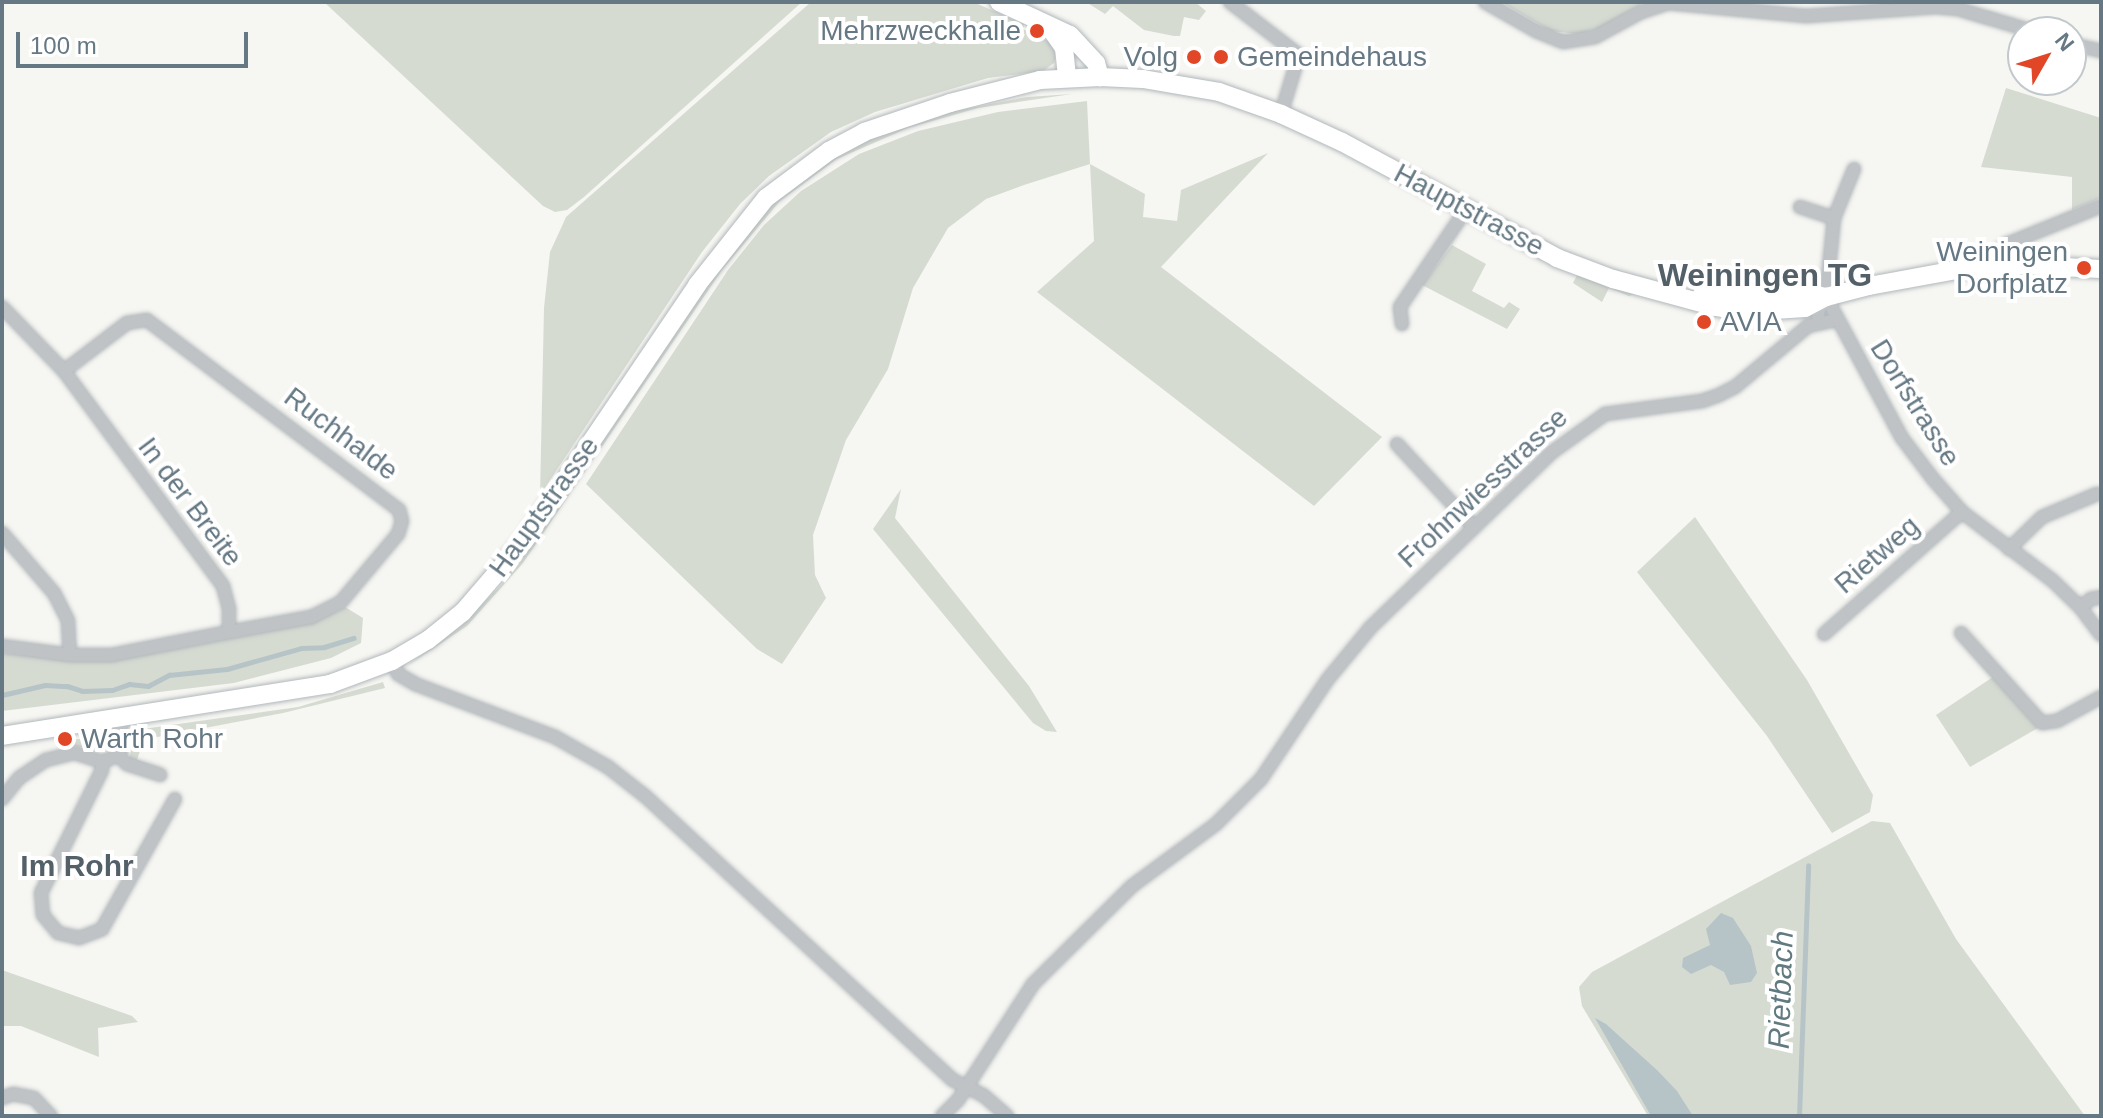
<!DOCTYPE html>
<html>
<head>
<meta charset="utf-8">
<style>
	body { margin:0 }
	#map { position:relative; width:2103px; height:1118px; overflow:hidden; background:#f6f6f2; font-family:Arial,sans-serif }
	div>[style] { position:absolute }
	.green>* { inset:0; background:#d6dbd2 }
	.water>* { inset:0; background:#b6c4c7 }
	.stream>* { height:5px; margin:-2.5px; padding:0 2.5px; transform-origin:2.5px; border-radius:2.5px; background:#b6c4c7 }
	.roads { filter:drop-shadow(0 0 2px #b1b7bb) drop-shadow(0 0 2px #b1b7bb) }
	.street>* { height:12px; margin:-6px; padding:0 6px; transform-origin:6px; border-radius:6px; background:#bfc3c6 }
	.secondary>* { height:18px; margin:-9px; padding:0 9px; transform-origin:9px; border-radius:9px; background:#fff }
	.dots>* { width:22px; height:22px; translate:-50% -50%; box-sizing:border-box; border:4px solid #fff; border-radius:50% }
	span { translate:-50% -50%; white-space:nowrap; text-align:center; line-height:1.15; -webkit-text-stroke:8px #fff; paint-order:stroke }
	.poi-label { font-size:28px; color:#657883 }
	.right { translate:-100% -50%; text-align:right }
	.left { translate:0 -50%; text-align:left }
	.street-label { font-size:28px; color:#657883 }
	.neighbourhood-label { font-size:30px; color:#536068; font-weight:700 }
	.water-label { font-size:30px; color:#617a80; font-style:italic }
	.quarter-label { font-size:32px; color:#536068; font-weight:700 }
	.frame { position:absolute; inset:0; border:4px solid #657883; pointer-events:none }
	.north { position:absolute; left:2007px; top:16px; width:80px; height:80px; box-sizing:border-box; background:#fff; border:2px solid #c1c9cd; border-radius:50%; rotate:51deg; font-size:22px; font-weight:700; line-height:32px; text-align:center; color:#657883 }
	.north::after { content:''; display:block; margin:auto; width:28px; height:36px; background:#e14627; clip-path:polygon(50% 0,100% 100%,50% 72%,0 100%) }
	.scale { position:absolute; left:16px; top:32px; width:232px; height:36px; box-sizing:border-box; border:4px solid #657883; border-top:0; padding-left:10px; font-size:24px; line-height:28px; white-space:nowrap; color:#657883; -webkit-text-stroke:6px #fff; paint-order:stroke }
</style>
</head>
<body>
<div id="map">
	<div class="green">
		<div style="clip-path:polygon(324px 2px,802px 2px,584px 197px,567px 210px,555px 212px,543px 206px)"></div>
		<div style="clip-path:polygon(811px 2px,973px 2px,1024px 24px,1023px 29px,1050px 42px,1056px 55px,1054px 63px,1043px 71px,988px 78px,875px 112px,831px 132px,769px 176px,740px 204px,702px 252px,540px 495px,544px 308px,550px 252px,562px 226px,566px 217px)"></div>
		<div style="clip-path:polygon(1086px 2px,1195px 2px,1206px 11px,1199px 20px,1184px 17px,1180px 36px,1174px 36px,1144px 30px,1113px 6px,1105px 14px)"></div>
		<div style="clip-path:polygon(1501px 2px,1645px 2px,1601px 28px,1579px 34px,1551px 31px)"></div>
		<div style="clip-path:polygon(2006px 88px,2101px 118px,2101px 198px,2072px 210px,2072px 177px,1981px 167px)"></div>
		<div style="clip-path:polygon(1072px 94px,978px 108px,908px 128px,837px 159px,780px 201px,722px 270px,523px 563px,467px 626px,407px 666px,462px 625px,501px 585px,550px 520px,721px 266px,769px 207px,803px 178px,846px 151px,880px 135px,954px 111px,1027px 97px)"></div>
		<div style="clip-path:polygon(1087px 101px,1090px 164px,1145px 194px,1143px 217px,1177px 221px,1181px 190px,1268px 153px,1161px 267px,1382px 437px,1314px 506px,1037px 292px,1094px 241px,1090px 164px,1024px 185px,986px 199px,948px 228px,913px 288px,888px 369px,846px 440px,813px 535px,815px 575px,826px 598px,782px 664px,757px 649px,586px 484px,728px 270px,764px 225px,801px 191px,859px 154px,918px 131px,998px 112px)"></div>
		<div style="clip-path:polygon(1452px 245px,1486px 264px,1472px 291px,1504px 308px,1509px 302px,1520px 309px,1507px 329px,1422px 285px)"></div>
		<div style="clip-path:polygon(1577px 275px,1608px 287px,1635px 294px,1629px 296px,1609px 288px,1602px 302px,1573px 283px)"></div>
		<div style="clip-path:polygon(901px 489px,895px 518px,1029px 686px,1057px 732px,1046px 731px,1033px 723px,873px 529px)"></div>
		<div style="clip-path:polygon(1695px 517px,1807px 680px,1873px 795px,1870px 812px,1832px 833px,1767px 736px,1637px 572px)"></div>
		<div style="clip-path:polygon(345px 607px,363px 618px,361px 643px,331px 658px,234px 683px,2px 711px,2px 653px,69px 659px,136px 656px,313px 622px)"></div>
		<div style="clip-path:polygon(1993px 677px,2038px 728px,1970px 767px,1936px 715px)"></div>
		<div style="clip-path:polygon(383px 682px,385px 688px,283px 713px,152px 738px,142px 745px,137px 760px,164px 770px,129px 760px,136px 730px,298px 707px)"></div>
		<div style="clip-path:polygon(115px 734px,114px 745px,107px 750px,72px 746px,71px 740px)"></div>
		<div style="clip-path:polygon(1872px 821px,1890px 823px,1956px 939px,2085px 1116px,1648px 1116px,1582px 1006px,1579px 987px,1592px 972px)"></div>
		<div style="clip-path:polygon(2px 970px,132px 1016px,138px 1022px,98px 1028px,99px 1057px,21px 1026px,2px 1026px)"></div>
	</div>
	<div class="water">
		<div style="clip-path:polygon(1721px 913px,1733px 918px,1751px 946px,1757px 973px,1751px 982px,1730px 985px,1724px 972px,1711px 965px,1691px 974px,1682px 967px,1683px 958px,1710px 945px,1706px 929px)"></div>
		<div style="clip-path:polygon(1595px 1018px,1606px 1024px,1658px 1071px,1677px 1091px,1693px 1116px,1651px 1116px)"></div>
	</div>
	<div class="stream">
		<div style="left:2px;top:695px;width:44px;rotate:-13.1deg"></div>
		<div style="left:45px;top:685px;width:22px;rotate:3deg"></div>
		<div style="left:67px;top:686px;width:16px;rotate:18deg"></div>
		<div style="left:82px;top:691px;width:30px;rotate:-2deg"></div>
		<div style="left:112px;top:690px;width:18px;rotate:-19deg"></div>
		<div style="left:129px;top:684px;width:19px;rotate:6deg"></div>
		<div style="left:148px;top:686px;width:24px;rotate:-28deg"></div>
		<div style="left:169px;top:675px;width:58px;rotate:-5.9deg"></div>
		<div style="left:227px;top:669px;width:77px;rotate:-15.8deg"></div>
		<div style="left:301px;top:648px;width:23px;rotate:-2deg"></div>
		<div style="left:324px;top:647px;width:31px;rotate:-17deg"></div>
		<div style="left:1799px;top:1116px;width:251px;rotate:-87.9deg"></div>
	</div>
	<div class="roads">
		<div class="street">
			<div style="left:1230px;top:2px;width:87px;rotate:37.5deg"></div>
			<div style="left:1299px;top:55px;width:62px;rotate:107deg"></div>
			<div style="left:1485px;top:2px;width:59px;rotate:29.6deg"></div>
			<div style="left:1536px;top:31px;width:29px;rotate:22deg"></div>
			<div style="left:1563px;top:42px;width:32px;rotate:-9deg"></div>
			<div style="left:1595px;top:37px;width:52px;rotate:-28.5deg"></div>
			<div style="left:1641px;top:12px;width:28px;rotate:-18deg"></div>
			<div style="left:1668px;top:3px;width:139px;rotate:5.4deg"></div>
			<div style="left:1806px;top:16px;width:130px;rotate:-4deg"></div>
			<div style="left:1936px;top:7px;width:22px;rotate:5deg"></div>
			<div style="left:1958px;top:9px;width:80px;rotate:16.6deg"></div>
			<div style="left:2071px;top:44px;width:31px;rotate:13deg"></div>
			<div style="left:1800px;top:207px;width:36px;rotate:18deg"></div>
			<div style="left:1999px;top:265px;width:14px;rotate:-90deg"></div>
			<div style="left:1999px;top:251px;width:11px;rotate:-41deg"></div>
			<div style="left:2007px;top:244px;width:101px;rotate:-22deg"></div>
			<div style="left:1826px;top:297px;width:160px;rotate:61.7deg"></div>
			<div style="left:1902px;top:438px;width:51px;rotate:52.9deg"></div>
			<div style="left:1933px;top:479px;width:44px;rotate:48.7deg"></div>
			<div style="left:1962px;top:512px;width:113px;rotate:37.1deg"></div>
			<div style="left:2052px;top:580px;width:39px;rotate:44deg"></div>
			<div style="left:2080px;top:607px;width:35px;rotate:53deg"></div>
			<div style="left:2px;top:307px;width:89px;rotate:45.9deg"></div>
			<div style="left:64px;top:371px;width:267px;rotate:53.5deg"></div>
			<div style="left:223px;top:586px;width:24px;rotate:75deg"></div>
			<div style="left:229px;top:609px;width:23px;rotate:90deg"></div>
			<div style="left:229px;top:632px;width:119px;rotate:168.9deg"></div>
			<div style="left:112px;top:655px;width:42px;rotate:180deg"></div>
			<div style="left:70px;top:655px;width:69px;rotate:-172.5deg"></div>
			<div style="left:1819px;top:321px;width:9px;rotate:-96deg"></div>
			<div style="left:1818px;top:312px;width:17px;rotate:-62deg"></div>
			<div style="left:1826px;top:297px;width:79px;rotate:-84.2deg"></div>
			<div style="left:1834px;top:218px;width:53px;rotate:-67.8deg"></div>
			<div style="left:1402px;top:324px;width:17px;rotate:-97deg"></div>
			<div style="left:1400px;top:307px;width:116px;rotate:-55.9deg"></div>
			<div style="left:64px;top:371px;width:79px;rotate:-37.3deg"></div>
			<div style="left:127px;top:323px;width:20px;rotate:-9deg"></div>
			<div style="left:147px;top:320px;width:316px;rotate:37deg"></div>
			<div style="left:399px;top:510px;width:11px;rotate:75deg"></div>
			<div style="left:402px;top:521px;width:14px;rotate:107deg"></div>
			<div style="left:398px;top:534px;width:89px;rotate:130deg"></div>
			<div style="left:341px;top:602px;width:34px;rotate:153deg"></div>
			<div style="left:311px;top:617px;width:83px;rotate:169.6deg"></div>
			<div style="left:1397px;top:444px;width:112px;rotate:47.2deg"></div>
			<div style="left:2px;top:533px;width:79px;rotate:49.1deg"></div>
			<div style="left:54px;top:593px;width:31px;rotate:63deg"></div>
			<div style="left:68px;top:621px;width:34px;rotate:87deg"></div>
			<div style="left:2009px;top:549px;width:46px;rotate:-44.1deg"></div>
			<div style="left:2042px;top:517px;width:60px;rotate:-22.7deg"></div>
			<div style="left:2080px;top:607px;width:14px;rotate:-36deg"></div>
			<div style="left:2091px;top:599px;width:10px;rotate:-11deg"></div>
			<div style="left:1961px;top:633px;width:121px;rotate:48deg"></div>
			<div style="left:2042px;top:723px;width:15px;rotate:-8deg"></div>
			<div style="left:2057px;top:721px;width:50px;rotate:-28.6deg"></div>
			<div style="left:1824px;top:634px;width:184px;rotate:-41.5deg"></div>
			<div style="left:392px;top:661px;width:14px;rotate:65deg"></div>
			<div style="left:398px;top:674px;width:20px;rotate:30deg"></div>
			<div style="left:415px;top:684px;width:150px;rotate:20.7deg"></div>
			<div style="left:555px;top:737px;width:61px;rotate:29.5deg"></div>
			<div style="left:608px;top:767px;width:47px;rotate:38.1deg"></div>
			<div style="left:645px;top:796px;width:419px;rotate:42.7deg"></div>
			<div style="left:953px;top:1080px;width:34px;rotate:27deg"></div>
			<div style="left:983px;top:1095px;width:32px;rotate:41deg"></div>
			<div style="left:120px;top:718px;width:29px;rotate:86deg"></div>
			<div style="left:122px;top:747px;width:9px;rotate:117deg"></div>
			<div style="left:118px;top:755px;width:17px;rotate:156deg"></div>
			<div style="left:102px;top:762px;width:8px;rotate:90deg"></div>
			<div style="left:102px;top:770px;width:137px;rotate:116.4deg"></div>
			<div style="left:41px;top:893px;width:22px;rotate:85deg"></div>
			<div style="left:43px;top:915px;width:23px;rotate:50deg"></div>
			<div style="left:58px;top:933px;width:22px;rotate:13deg"></div>
			<div style="left:79px;top:938px;width:25px;rotate:-21deg"></div>
			<div style="left:102px;top:929px;width:149px;rotate:-60.7deg"></div>
			<div style="left:118px;top:755px;width:13px;rotate:45deg"></div>
			<div style="left:127px;top:764px;width:35px;rotate:18deg"></div>
			<div style="left:2px;top:799px;width:27px;rotate:-51deg"></div>
			<div style="left:19px;top:778px;width:32px;rotate:-34deg"></div>
			<div style="left:46px;top:760px;width:30px;rotate:-14deg"></div>
			<div style="left:75px;top:753px;width:28px;rotate:18deg"></div>
			<div style="left:2px;top:1098px;width:12px;rotate:-20deg"></div>
			<div style="left:13px;top:1094px;width:21px;rotate:11deg"></div>
			<div style="left:34px;top:1098px;width:25px;rotate:47deg"></div>
			<div style="left:942px;top:1116px;width:23px;rotate:-45deg"></div>
			<div style="left:958px;top:1100px;width:138px;rotate:-57.1deg"></div>
			<div style="left:1033px;top:984px;width:139px;rotate:-44.7deg"></div>
			<div style="left:1132px;top:886px;width:104px;rotate:-36.4deg"></div>
			<div style="left:1216px;top:824px;width:64px;rotate:-45deg"></div>
			<div style="left:1261px;top:779px;width:120px;rotate:-56.2deg"></div>
			<div style="left:1328px;top:679px;width:66px;rotate:-50.5deg"></div>
			<div style="left:1370px;top:628px;width:252px;rotate:-44deg"></div>
			<div style="left:1551px;top:453px;width:67px;rotate:-35.8deg"></div>
			<div style="left:1605px;top:414px;width:98px;rotate:-7.6deg"></div>
			<div style="left:1702px;top:401px;width:18px;rotate:-19deg"></div>
			<div style="left:1719px;top:395px;width:18px;rotate:-27deg"></div>
			<div style="left:1735px;top:387px;width:95px;rotate:-39.9deg"></div>
			<div style="left:1808px;top:326px;width:29px;rotate:-12deg"></div>
		</div>
		<div class="secondary">
			<div style="left:999px;top:2px;width:78px;rotate:24.9deg"></div>
			<div style="left:1070px;top:35px;width:38px;rotate:47deg"></div>
			<div style="left:1096px;top:63px;width:15px;rotate:74deg"></div>
			<div style="left:1050px;top:28px;width:24px;rotate:55deg"></div>
			<div style="left:1064px;top:48px;width:29px;rotate:84deg"></div>
			<div style="left:1701px;top:296px;width:107px;rotate:-1.6deg"></div>
			<div style="left:1808px;top:293px;width:18px;rotate:13deg"></div>
			<div style="left:2px;top:736px;width:332px;rotate:-9deg"></div>
			<div style="left:330px;top:684px;width:66px;rotate:-20.4deg"></div>
			<div style="left:392px;top:661px;width:42px;rotate:-30.3deg"></div>
			<div style="left:428px;top:640px;width:45px;rotate:-38.7deg"></div>
			<div style="left:463px;top:612px;width:94px;rotate:-49.3deg"></div>
			<div style="left:524px;top:541px;width:309px;rotate:-55.9deg"></div>
			<div style="left:697px;top:285px;width:111px;rotate:-51.6deg"></div>
			<div style="left:766px;top:198px;width:79px;rotate:-36.7deg"></div>
			<div style="left:829px;top:151px;width:40px;rotate:-28deg"></div>
			<div style="left:864px;top:132px;width:91px;rotate:-18.6deg"></div>
			<div style="left:950px;top:103px;width:93px;rotate:-14.3deg"></div>
			<div style="left:1040px;top:80px;width:60px;rotate:-2.9deg"></div>
			<div style="left:1100px;top:77px;width:43px;rotate:2.7deg"></div>
			<div style="left:1143px;top:79px;width:77px;rotate:9.7deg"></div>
			<div style="left:1219px;top:92px;width:66px;rotate:19.5deg"></div>
			<div style="left:1281px;top:114px;width:67px;rotate:24.7deg"></div>
			<div style="left:1342px;top:142px;width:244px;rotate:28.3deg"></div>
			<div style="left:1557px;top:258px;width:60px;rotate:20.6deg"></div>
			<div style="left:1613px;top:279px;width:107px;rotate:15.2deg"></div>
			<div style="left:1716px;top:307px;width:27px;rotate:10deg"></div>
			<div style="left:1743px;top:312px;width:62px;rotate:-3.7deg"></div>
			<div style="left:1805px;top:308px;width:24px;rotate:-28deg"></div>
			<div style="left:1826px;top:297px;width:44px;rotate:-14.3deg"></div>
			<div style="left:1869px;top:286px;width:95px;rotate:-10.4deg"></div>
			<div style="left:1962px;top:269px;width:62px;rotate:-3.7deg"></div>
			<div style="left:2024px;top:265px;width:77px;rotate:3deg"></div>
		</div>
	</div>
	<div class="dots">
		<div style="left:1037px;top:31px;background:#e14627"></div>
		<div style="left:1194px;top:57px;background:#e14627"></div>
		<div style="left:1221px;top:57px;background:#e14627"></div>
		<div style="left:2084px;top:268px;background:#e14627"></div>
		<div style="left:1704px;top:322px;background:#e14627"></div>
		<div style="left:65px;top:739px;background:#e14627"></div>
	</div>
	<div class="poi-label">
		<span class="right" style="left:1021px;top:31px">Mehrzweckhalle</span>
		<span class="right" style="left:1178px;top:57px">Volg</span>
		<span class="left" style="left:1237px;top:57px">Gemeindehaus</span>
		<span class="right" style="left:2068px;top:268px">Weiningen<br>Dorfplatz</span>
		<span class="left" style="left:1720px;top:322px">AVIA</span>
		<span class="left" style="left:81px;top:739px">Warth Rohr</span>
	</div>
	<div class="street-label">
		<span style="left:1469px;top:210px;rotate:28deg">Hauptstrasse</span>
		<span style="left:1915px;top:403px;rotate:58deg">Dorfstrasse</span>
		<span style="left:341px;top:434px;rotate:37deg">Ruchhalde</span>
		<span style="left:1483px;top:488px;rotate:-43deg">Frohnwiesstrasse</span>
		<span style="left:190px;top:502px;rotate:53deg">In der Breite</span>
		<span style="left:544px;top:507px;rotate:-54deg">Hauptstrasse</span>
		<span style="left:1877px;top:555px;rotate:-41deg">Rietweg</span>
	</div>
	<div class="neighbourhood-label">
		<span style="left:77px;top:866px">Im Rohr</span>
	</div>
	<div class="water-label">
		<span style="left:1781px;top:990px;rotate:-88deg">Rietbach</span>
	</div>
	<div class="quarter-label">
		<span style="left:1765px;top:275px">Weiningen TG</span>
	</div>
	<div class="frame"></div>
	<div class="north">N</div>
	<div class="scale">100 m</div>
</div>
</body>
</html>
